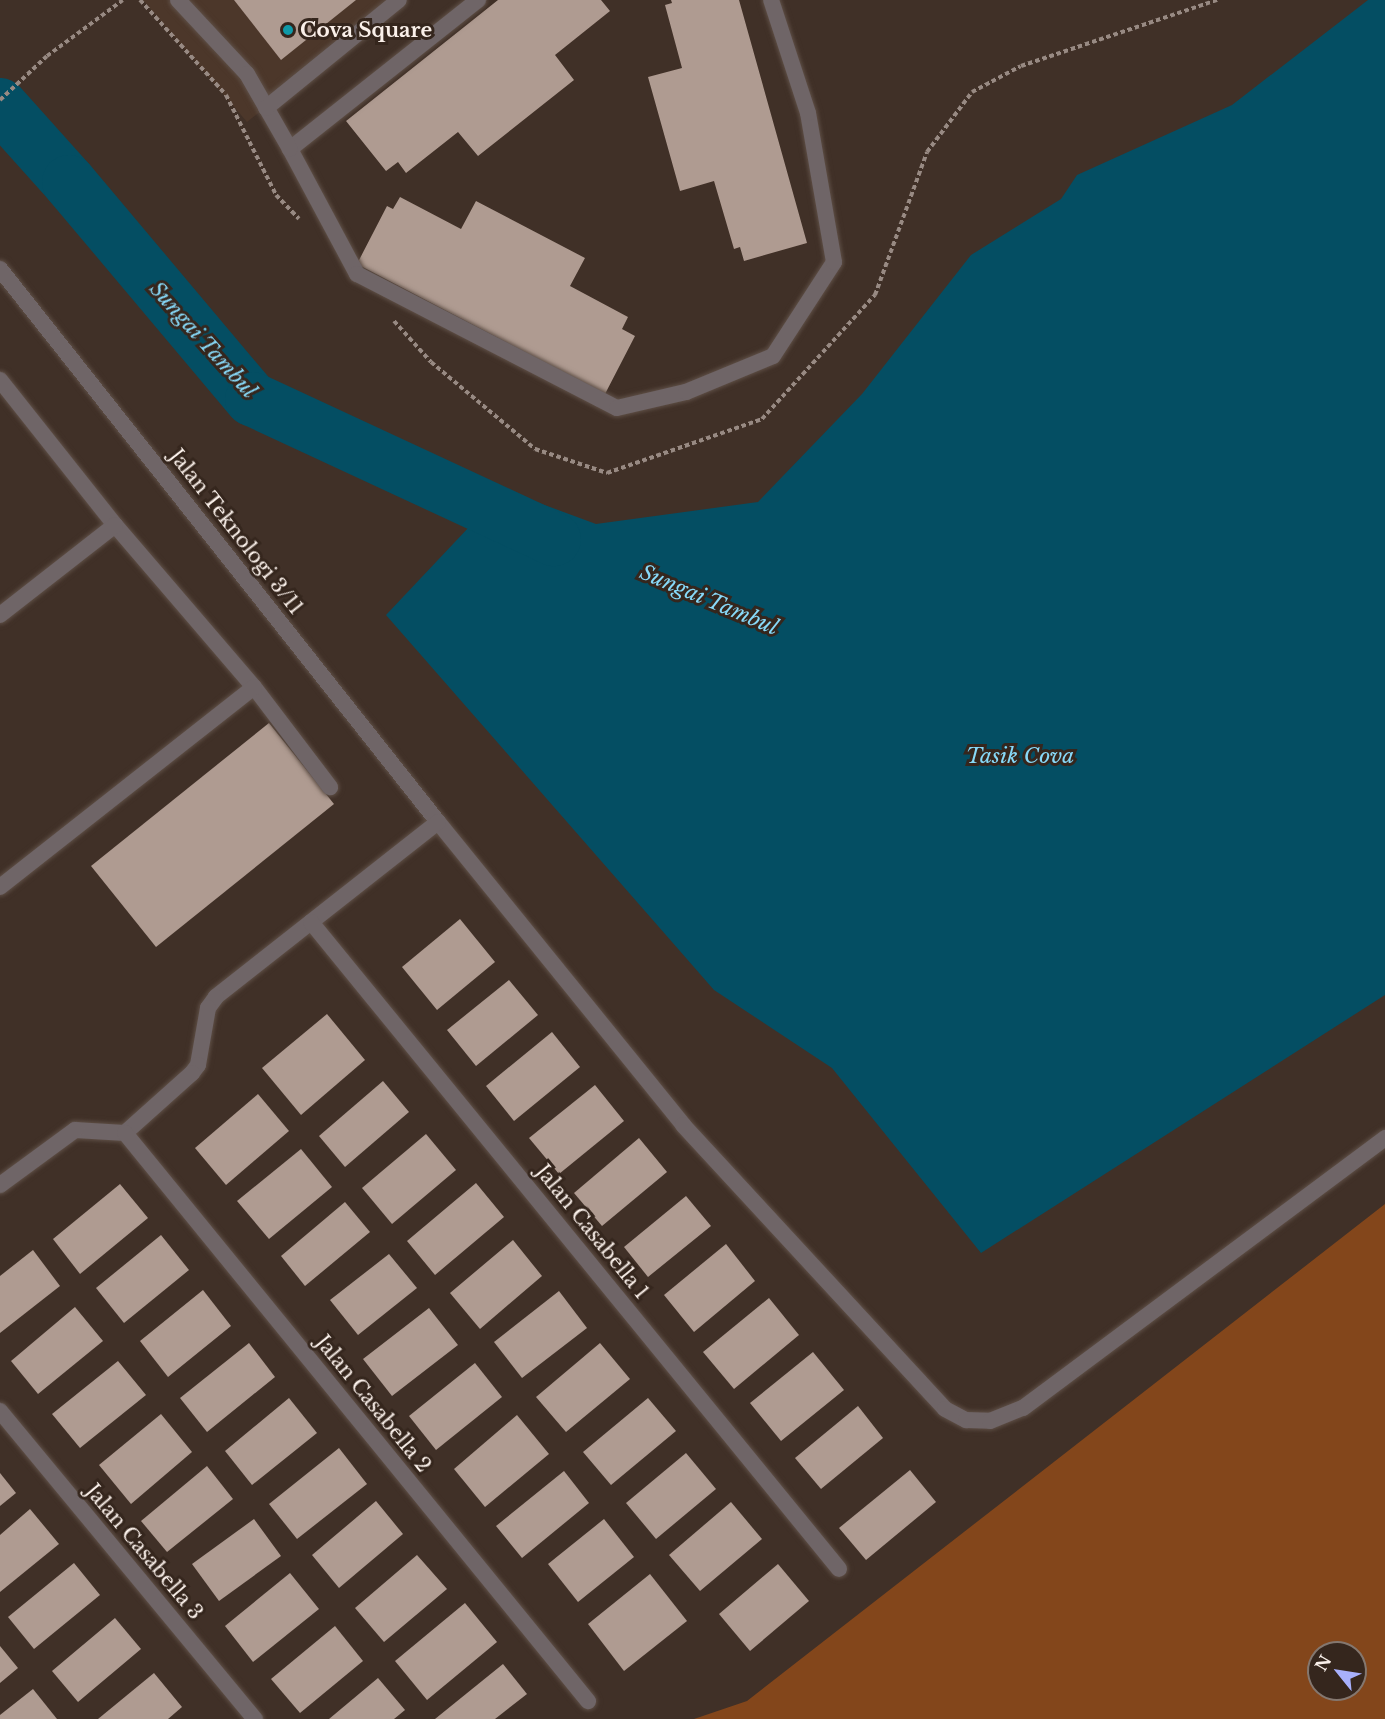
<!DOCTYPE html>
<html>
<head>
<meta charset="utf-8">
<style>
	body { margin:0 }
	#map { position:relative; width:1385px; height:1719px; overflow:hidden; background:#403027; font-family:"Libre Baskerville",serif }
	div>[style] { position:absolute }
	.built>* { inset:0; background:#4c372a }
	.green>* { inset:0; background:#83461b }
	.water>* { inset:0; background:#044e63 }
	.river>* { height:54px; margin:-27px; padding:0 27px; transform-origin:27px; border-radius:27px; background:#044e63 }
	.building>* { inset:0; background:#af9b91 }
	.path>* { height:4px; margin-top:-2px; transform-origin:0; background:repeating-linear-gradient(90deg,#988a83 0 4.5px,transparent 0 7.5px) }
	.roads { filter:drop-shadow(0 0 2px #5e4f46) drop-shadow(0 0 2px #5e4f46) }
	.service>* { height:16px; margin:-8px; padding:0 8px; transform-origin:8px; border-radius:8px; background:#6f6567 }
	.minor>* { height:16px; margin:-8px; padding:0 8px; transform-origin:8px; border-radius:8px; background:#6f6567 }
	.dots>* { width:16px; height:16px; translate:-50% -50%; box-sizing:border-box; border:3px solid #35261d; border-radius:50% }
	span { translate:-50% -50%; white-space:nowrap; text-align:center; line-height:1.15; -webkit-text-stroke:6px #35261d; paint-order:stroke }
	.poi-label { font-size:20px; color:#faf0ea; font-weight:700 }
	.left { translate:0 -50%; text-align:left }
	.street-label { font-size:20px; color:#faf0ea }
	.water-label { font-size:21px; color:#87d9f8; font-style:italic }
	.north { position:absolute; left:1307px; top:1641px; width:60px; height:60px; box-sizing:border-box; background:#35261d; border:2px solid #84776f; border-radius:50%; rotate:300deg; font-size:16px; font-weight:700; line-height:24px; text-align:center; color:#faf0ea }
	.north::after { content:''; display:block; margin:auto; width:21px; height:27px; background:#a8b0fc; clip-path:polygon(50% 0,100% 100%,50% 72%,0 100%) }
</style>
</head>
<body>
<div id="map">
	<div class="built">
		<div style="clip-path:polygon(143px 0,400px 0,247px 122px)"></div>
	</div>
	<div class="green">
		<div style="clip-path:polygon(evenodd,1385px 1204px,1385px 1719px,694px 1719px,747px 1701px,1385px 1204px,1319px 1653px,1355px 1653px,1355px 1689px,1319px 1689px,1319px 1653px)"></div>
	</div>
	<div class="water">
		<div style="clip-path:polygon(1368px 0,1385px 0,1385px 995px,981px 1253px,832px 1068px,714px 990px,386px 615px,504px 490px,596px 524px,758px 502px,862px 394px,971px 255px,1061px 199px,1077px 175px,1232px 105px)"></div>
	</div>
	<div class="river">
		<div style="left:0;top:105px;width:103px;rotate:48.1deg"></div>
		<div style="left:69px;top:182px;width:284px;rotate:49.9deg"></div>
		<div style="left:252px;top:399px;width:333px;rotate:24.9deg"></div>
	</div>
	<div class="building">
		<div style="clip-path:polygon(234px 0,356px 0,281px 60px)"></div>
		<div style="clip-path:polygon(498px 0,601px 0,610px 11px,555px 55px,574px 80px,478px 156px,458px 132px,406px 173px,398px 162px,386px 171px,346px 121px)"></div>
		<div style="clip-path:polygon(671px 0,739px 0,807px 243px,744px 261px,740px 247px,734px 249px,714px 181px,680px 191px,648px 77px,682px 68px,665px 5px,672px 3px)"></div>
		<div style="clip-path:polygon(400px 197px,461px 229px,476px 201px,585px 258px,570px 286px,628px 317px,622px 329px,635px 336px,605px 394px,357px 264px,387px 206px,393px 209px)"></div>
		<div style="clip-path:polygon(269px 723px,334px 804px,156px 947px,91px 866px)"></div>
		<div style="clip-path:polygon(460px 919px,495px 962px,437px 1010px,402px 967px)"></div>
		<div style="clip-path:polygon(509px 980px,538px 1015px,476px 1066px,447px 1030px)"></div>
		<div style="clip-path:polygon(327px 1014px,365px 1060px,301px 1115px,262px 1068px)"></div>
		<div style="clip-path:polygon(552px 1032px,580px 1067px,514px 1121px,486px 1086px)"></div>
		<div style="clip-path:polygon(383px 1081px,409px 1112px,345px 1167px,319px 1136px)"></div>
		<div style="clip-path:polygon(595px 1085px,624px 1121px,559px 1174px,529px 1138px)"></div>
		<div style="clip-path:polygon(258px 1094px,289px 1131px,226px 1185px,195px 1148px)"></div>
		<div style="clip-path:polygon(426px 1134px,456px 1170px,392px 1224px,362px 1188px)"></div>
		<div style="clip-path:polygon(639px 1138px,667px 1172px,602px 1226px,574px 1193px)"></div>
		<div style="clip-path:polygon(301px 1149px,332px 1187px,269px 1239px,237px 1201px)"></div>
		<div style="clip-path:polygon(476px 1183px,504px 1217px,435px 1275px,407px 1241px)"></div>
		<div style="clip-path:polygon(120px 1184px,148px 1218px,80px 1274px,53px 1239px)"></div>
		<div style="clip-path:polygon(686px 1196px,711px 1226px,648px 1277px,624px 1247px)"></div>
		<div style="clip-path:polygon(345px 1202px,370px 1232px,305px 1286px,281px 1256px)"></div>
		<div style="clip-path:polygon(161px 1235px,189px 1270px,124px 1323px,96px 1288px)"></div>
		<div style="clip-path:polygon(513px 1240px,542px 1276px,480px 1329px,450px 1293px)"></div>
		<div style="clip-path:polygon(726px 1244px,755px 1281px,694px 1332px,664px 1295px)"></div>
		<div style="clip-path:polygon(33px 1250px,60px 1286px,0 1333px,0 1276px)"></div>
		<div style="clip-path:polygon(389px 1254px,417px 1288px,358px 1335px,330px 1300px)"></div>
		<div style="clip-path:polygon(203px 1290px,231px 1326px,168px 1377px,140px 1341px)"></div>
		<div style="clip-path:polygon(559px 1291px,587px 1328px,522px 1378px,494px 1342px)"></div>
		<div style="clip-path:polygon(769px 1298px,799px 1335px,734px 1389px,703px 1352px)"></div>
		<div style="clip-path:polygon(75px 1307px,103px 1341px,38px 1394px,11px 1361px)"></div>
		<div style="clip-path:polygon(429px 1308px,458px 1345px,392px 1396px,363px 1359px)"></div>
		<div style="clip-path:polygon(249px 1343px,275px 1377px,207px 1432px,180px 1398px)"></div>
		<div style="clip-path:polygon(600px 1343px,630px 1379px,566px 1432px,536px 1397px)"></div>
		<div style="clip-path:polygon(813px 1352px,844px 1390px,781px 1441px,750px 1403px)"></div>
		<div style="clip-path:polygon(118px 1361px,146px 1395px,80px 1448px,52px 1414px)"></div>
		<div style="clip-path:polygon(475px 1363px,502px 1397px,436px 1450px,409px 1416px)"></div>
		<div style="clip-path:polygon(289px 1398px,317px 1433px,252px 1485px,225px 1451px)"></div>
		<div style="clip-path:polygon(648px 1398px,676px 1431px,611px 1485px,583px 1452px)"></div>
		<div style="clip-path:polygon(858px 1406px,883px 1438px,821px 1489px,795px 1458px)"></div>
		<div style="clip-path:polygon(161px 1414px,192px 1452px,131px 1504px,99px 1465px)"></div>
		<div style="clip-path:polygon(517px 1415px,549px 1454px,485px 1507px,454px 1469px)"></div>
		<div style="clip-path:polygon(339px 1448px,367px 1484px,297px 1539px,269px 1504px)"></div>
		<div style="clip-path:polygon(686px 1453px,716px 1489px,656px 1539px,626px 1503px)"></div>
		<div style="clip-path:polygon(207px 1466px,233px 1499px,167px 1552px,141px 1521px)"></div>
		<div style="clip-path:polygon(910px 1470px,936px 1502px,866px 1560px,839px 1528px)"></div>
		<div style="clip-path:polygon(564px 1471px,589px 1503px,522px 1558px,496px 1526px)"></div>
		<div style="clip-path:polygon(0 1473px,16px 1493px,0 1506px)"></div>
		<div style="clip-path:polygon(376px 1501px,403px 1534px,339px 1588px,312px 1555px)"></div>
		<div style="clip-path:polygon(731px 1502px,762px 1539px,700px 1591px,669px 1555px)"></div>
		<div style="clip-path:polygon(30px 1509px,59px 1544px,0 1592px,0 1535px)"></div>
		<div style="clip-path:polygon(254px 1519px,281px 1556px,219px 1601px,192px 1564px)"></div>
		<div style="clip-path:polygon(604px 1519px,634px 1557px,578px 1602px,548px 1564px)"></div>
		<div style="clip-path:polygon(417px 1555px,447px 1589px,384px 1642px,355px 1608px)"></div>
		<div style="clip-path:polygon(74px 1563px,100px 1595px,34px 1649px,8px 1617px)"></div>
		<div style="clip-path:polygon(778px 1564px,809px 1601px,750px 1651px,719px 1614px)"></div>
		<div style="clip-path:polygon(290px 1573px,319px 1609px,253px 1662px,225px 1626px)"></div>
		<div style="clip-path:polygon(650px 1574px,687px 1621px,624px 1671px,588px 1624px)"></div>
		<div style="clip-path:polygon(465px 1603px,497px 1642px,427px 1700px,395px 1661px)"></div>
		<div style="clip-path:polygon(115px 1618px,141px 1649px,78px 1702px,52px 1671px)"></div>
		<div style="clip-path:polygon(335px 1626px,363px 1661px,300px 1713px,271px 1679px)"></div>
		<div style="clip-path:polygon(0 1646px,18px 1668px,0 1683px)"></div>
		<div style="clip-path:polygon(503px 1664px,527px 1694px,495px 1719px,435px 1719px)"></div>
		<div style="clip-path:polygon(154px 1673px,182px 1707px,168px 1719px,98px 1719px)"></div>
		<div style="clip-path:polygon(378px 1678px,405px 1710px,394px 1719px,329px 1719px)"></div>
		<div style="clip-path:polygon(33px 1689px,57px 1719px,0 1719px,0 1715px)"></div>
	</div>
	<div class="path">
		<div style="left:140px;top:0;width:128px;rotate:47.8deg"></div>
		<div style="left:226px;top:95px;width:112px;rotate:63.4deg"></div>
		<div style="left:276px;top:195px;width:33px;rotate:46deg"></div>
		<div style="left:0;top:100px;width:64px;rotate:-43.1deg"></div>
		<div style="left:47px;top:56px;width:94px;rotate:-36.4deg"></div>
		<div style="left:394px;top:321px;width:55px;rotate:47.9deg"></div>
		<div style="left:431px;top:362px;width:136px;rotate:39.9deg"></div>
		<div style="left:535px;top:449px;width:76px;rotate:18.4deg"></div>
		<div style="left:607px;top:473px;width:164px;rotate:-19.2deg"></div>
		<div style="left:762px;top:419px;width:168px;rotate:-47.7deg"></div>
		<div style="left:875px;top:295px;width:152px;rotate:-70deg"></div>
		<div style="left:927px;top:152px;width:75px;rotate:-53.1deg"></div>
		<div style="left:972px;top:92px;width:55px;rotate:-28deg"></div>
		<div style="left:1021px;top:66px;width:207px;rotate:-18.6deg"></div>
	</div>
	<div class="roads">
		<div class="service">
			<div style="left:478px;top:0;width:240px;rotate:141.6deg"></div>
			<div style="left:290px;top:149px;width:142px;rotate:61.8deg"></div>
			<div style="left:357px;top:274px;width:292px;rotate:27.3deg"></div>
			<div style="left:617px;top:408px;width:71px;rotate:-13.1deg"></div>
			<div style="left:686px;top:392px;width:94px;rotate:-22.5deg"></div>
			<div style="left:773px;top:356px;width:112px;rotate:-57deg"></div>
			<div style="left:834px;top:262px;width:151px;rotate:-99.9deg"></div>
			<div style="left:808px;top:113px;width:119px;rotate:-108.1deg"></div>
			<div style="left:0;top:380px;width:185px;rotate:51.6deg"></div>
			<div style="left:115px;top:525px;width:213px;rotate:49.4deg"></div>
			<div style="left:254px;top:687px;width:126px;rotate:52.8deg"></div>
			<div style="left:0;top:615px;width:146px;rotate:-38deg"></div>
			<div style="left:438px;top:822px;width:390px;rotate:51deg"></div>
			<div style="left:683px;top:1125px;width:386px;rotate:47.3deg"></div>
			<div style="left:945px;top:1409px;width:24px;rotate:28deg"></div>
			<div style="left:966px;top:1420px;width:24px;rotate:2deg"></div>
			<div style="left:990px;top:1421px;width:35px;rotate:-22deg"></div>
			<div style="left:1023px;top:1408px;width:452px;rotate:-36.7deg"></div>
			<div style="left:0;top:887px;width:323px;rotate:-38.2deg"></div>
		</div>
		<div class="minor">
			<div style="left:178px;top:0;width:101px;rotate:47deg"></div>
			<div style="left:247px;top:74px;width:86px;rotate:60.2deg"></div>
			<div style="left:266px;top:108px;width:171px;rotate:-39.1deg"></div>
			<div style="left:0;top:269px;width:705px;rotate:51.62deg"></div>
			<div style="left:438px;top:822px;width:283px;rotate:141.8deg"></div>
			<div style="left:216px;top:997px;width:14px;rotate:126deg"></div>
			<div style="left:208px;top:1008px;width:58px;rotate:100deg"></div>
			<div style="left:198px;top:1065px;width:10px;rotate:127deg"></div>
			<div style="left:192px;top:1073px;width:90px;rotate:138.2deg"></div>
			<div style="left:125px;top:1133px;width:50px;rotate:-176.6deg"></div>
			<div style="left:75px;top:1130px;width:93px;rotate:143.7deg"></div>
			<div style="left:311px;top:922px;width:835px;rotate:50.78deg"></div>
			<div style="left:125px;top:1133px;width:733px;rotate:50.82deg"></div>
			<div style="left:0;top:1411px;width:400px;rotate:50.4deg"></div>
		</div>
	</div>
	<div class="dots">
		<div style="left:288px;top:30px;background:#0f9aa8"></div>
	</div>
	<div class="poi-label">
		<span class="left" style="left:300px;top:30px">Cova Square</span>
	</div>
	<div class="street-label">
		<span style="left:236px;top:532px;rotate:52deg">Jalan Teknologi 3/11</span>
		<span style="left:592px;top:1232px;rotate:51deg">Jalan Casabella 1</span>
		<span style="left:373px;top:1404px;rotate:51deg">Jalan Casabella 2</span>
		<span style="left:144px;top:1552px;rotate:50deg">Jalan Casabella 3</span>
	</div>
	<div class="water-label">
		<span style="left:203px;top:340px;rotate:48deg">Sungai Tambul</span>
		<span style="left:709px;top:600px;rotate:23deg">Sungai Tambul</span>
		<span style="left:1020px;top:756px">Tasik Cova</span>
	</div>
	<div class="north">N</div>
</div>
</body>
</html>
